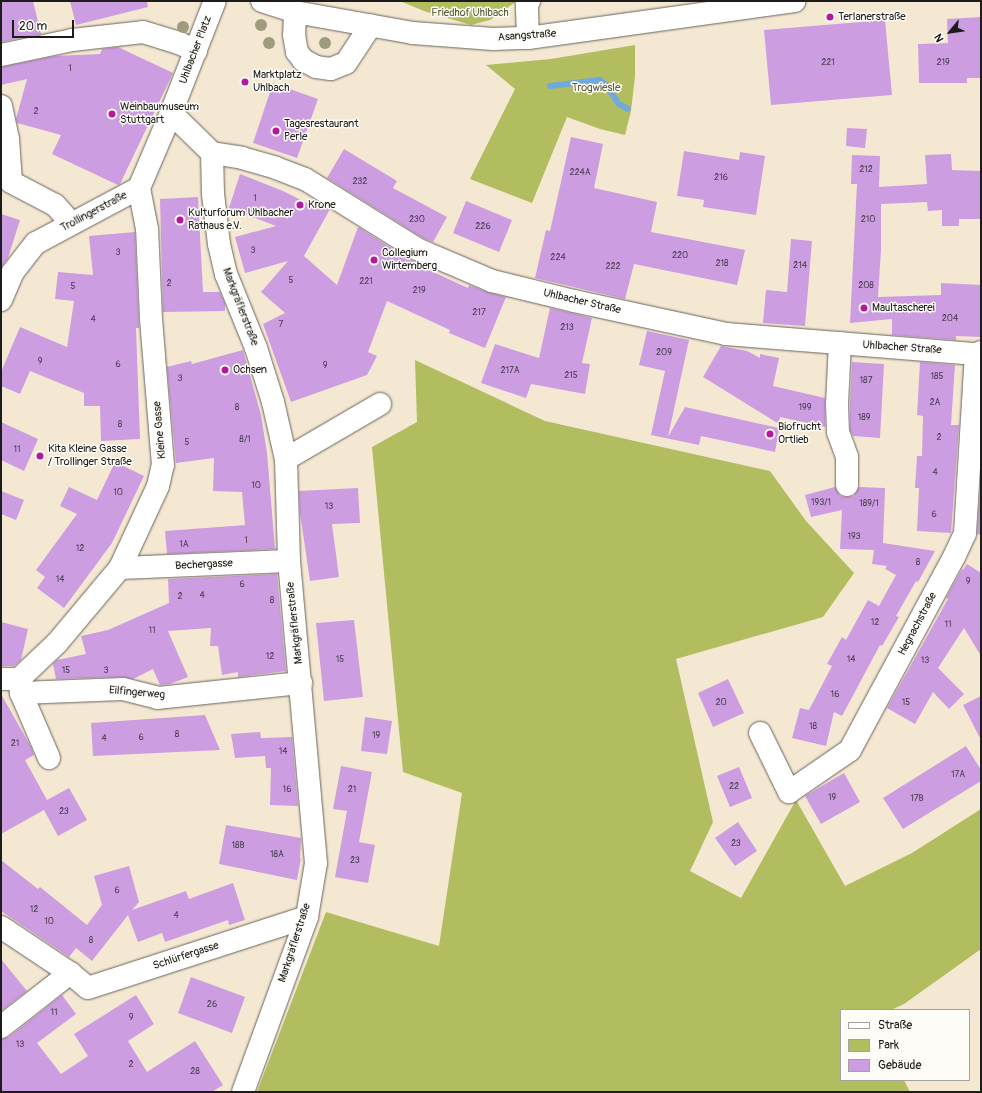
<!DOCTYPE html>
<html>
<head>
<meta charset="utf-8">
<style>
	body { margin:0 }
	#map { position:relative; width:982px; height:1093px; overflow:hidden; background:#f5e8d2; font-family:Pangolin,sans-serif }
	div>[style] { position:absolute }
	.green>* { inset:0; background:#b1bd5f }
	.stream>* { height:6px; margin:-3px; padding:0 3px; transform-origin:3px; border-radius:3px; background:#6fa9df }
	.building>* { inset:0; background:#cd9de2 }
	.roads { filter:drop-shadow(0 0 1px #68635c) drop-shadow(0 0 1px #68635c) }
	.minor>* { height:22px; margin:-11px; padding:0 11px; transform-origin:11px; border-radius:11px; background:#fff }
	.trees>* { width:12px; height:12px; margin:-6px; border-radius:50%; background:#9f9b7d }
	.dots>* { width:11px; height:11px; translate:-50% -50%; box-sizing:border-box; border:2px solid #fdfcf7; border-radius:50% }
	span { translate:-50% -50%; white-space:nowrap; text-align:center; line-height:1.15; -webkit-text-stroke:3px #fdfcf7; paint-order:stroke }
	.number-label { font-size:9px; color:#483c4e }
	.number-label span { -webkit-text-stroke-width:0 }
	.park-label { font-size:11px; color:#585c37 }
	.poi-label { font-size:11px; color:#1c1c1c }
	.left { translate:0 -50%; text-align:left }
	.street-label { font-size:11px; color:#1c1c1c }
	.frame { position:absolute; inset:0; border:2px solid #1c1c1c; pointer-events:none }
	.legend { position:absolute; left:840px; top:1009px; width:130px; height:72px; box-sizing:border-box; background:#fdfcf7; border:1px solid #a3a29f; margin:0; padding:5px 7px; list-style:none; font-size:12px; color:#1c1c1c }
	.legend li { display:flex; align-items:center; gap:8px; height:20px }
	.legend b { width:20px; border:1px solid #a3a29f }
	.north { position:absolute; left:930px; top:12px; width:40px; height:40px; -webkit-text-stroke:3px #fdfcf7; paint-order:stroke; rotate:241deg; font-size:11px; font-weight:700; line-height:16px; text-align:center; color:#1c1c1c }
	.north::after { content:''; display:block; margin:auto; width:14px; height:18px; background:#1c1c1c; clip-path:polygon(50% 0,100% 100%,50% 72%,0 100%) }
	.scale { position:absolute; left:12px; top:20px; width:62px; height:18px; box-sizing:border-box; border:2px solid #1c1c1c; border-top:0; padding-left:5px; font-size:12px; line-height:14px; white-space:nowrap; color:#1c1c1c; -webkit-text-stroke:3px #fdfcf7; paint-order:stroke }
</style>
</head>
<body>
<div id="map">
	<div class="green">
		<div style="clip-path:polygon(400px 1px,517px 1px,490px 20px,471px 25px,424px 11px)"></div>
		<div style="clip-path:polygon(635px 45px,635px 76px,631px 111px,625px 135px,600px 129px,567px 117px,532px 203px,470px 179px,515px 89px,486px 65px,551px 59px)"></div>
		<div style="clip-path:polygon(415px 360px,545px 421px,770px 471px,806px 521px,854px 573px,823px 617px,676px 659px,713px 822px,690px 871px,741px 898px,796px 800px,845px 886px,912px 853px,981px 809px,981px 949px,904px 1004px,891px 1010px,841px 1010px,841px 1080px,904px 1080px,910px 1092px,257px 1092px,326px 912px,439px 946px,462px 793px,403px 772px,372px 447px,417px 422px)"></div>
	</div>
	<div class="stream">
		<div style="left:550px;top:86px;width:50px;rotate:-6.8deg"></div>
		<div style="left:600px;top:80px;width:8px;rotate:40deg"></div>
		<div style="left:606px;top:85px;width:23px;rotate:56deg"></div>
		<div style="left:619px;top:104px;width:10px;rotate:29deg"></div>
	</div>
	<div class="building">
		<div style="clip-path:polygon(1px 1px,33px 1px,41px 34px,1px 42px)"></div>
		<div style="clip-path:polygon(70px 1px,147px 1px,148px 7px,76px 25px)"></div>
		<div style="clip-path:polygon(981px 17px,981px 78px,967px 78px,967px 83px,919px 83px,918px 44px,948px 43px,947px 19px)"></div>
		<div style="clip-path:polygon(885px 20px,892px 95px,771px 105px,764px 30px)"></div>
		<div style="clip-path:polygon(118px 47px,173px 73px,120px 184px,118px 185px,52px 154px,61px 135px,17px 123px,16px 119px,27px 79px,1px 85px,1px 67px,55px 56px,100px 54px,102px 49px)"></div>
		<div style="clip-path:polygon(273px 83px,318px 99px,297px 158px,253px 143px)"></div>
		<div style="clip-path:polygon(847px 128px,867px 129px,865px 148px,846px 146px)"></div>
		<div style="clip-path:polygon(571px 137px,603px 144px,594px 188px,657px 202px,651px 232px,745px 250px,737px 285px,634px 264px,625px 299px,535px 278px,546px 230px,550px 231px)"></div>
		<div style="clip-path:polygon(344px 149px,397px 181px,393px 188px,447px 217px,433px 242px,423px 238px,327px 178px)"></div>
		<div style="clip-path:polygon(684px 151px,739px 160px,740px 152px,765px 156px,756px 215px,703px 207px,704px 200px,677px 196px)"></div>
		<div style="clip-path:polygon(951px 154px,952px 170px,981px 171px,981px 219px,959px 219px,959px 226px,942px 226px,942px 210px,928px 211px,927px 202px,881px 204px,881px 250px,878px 297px,941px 295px,941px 283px,981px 285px,981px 337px,956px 336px,956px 340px,892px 335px,892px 319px,850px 323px,857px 184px,851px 184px,852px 155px,880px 156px,879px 187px,927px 184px,925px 155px)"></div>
		<div style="clip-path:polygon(240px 174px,283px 191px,311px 205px,314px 199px,330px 209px,304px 256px,337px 285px,358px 227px,410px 260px,421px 264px,420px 266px,468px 288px,469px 285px,487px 292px,506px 297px,485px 348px,449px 333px,450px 330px,387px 301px,368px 352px,377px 356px,367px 375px,291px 402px,263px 324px,285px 313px,261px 292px,288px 261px,245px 273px,235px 237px,276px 226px,229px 208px)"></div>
		<div style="clip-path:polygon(198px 197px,203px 292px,220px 292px,225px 304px,225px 311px,163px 312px,160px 199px)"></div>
		<div style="clip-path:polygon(466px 201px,512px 220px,499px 252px,453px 233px)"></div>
		<div style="clip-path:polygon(1px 214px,20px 220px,8px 258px,1px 268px)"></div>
		<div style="clip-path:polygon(135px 232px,139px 328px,136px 328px,140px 439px,101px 441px,100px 406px,84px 406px,84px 393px,30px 371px,20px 394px,1px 386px,1px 372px,20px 327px,67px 347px,74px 301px,55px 299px,58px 272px,93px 275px,89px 236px)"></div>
		<div style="clip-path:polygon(791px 239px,812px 241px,805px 326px,763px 323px,766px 290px,787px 292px)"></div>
		<div style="clip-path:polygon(550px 308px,592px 318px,582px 363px,590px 364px,585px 394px,531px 384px,526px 398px,481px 383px,495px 344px,539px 358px)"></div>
		<div style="clip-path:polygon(647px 331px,689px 340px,668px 437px,685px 407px,779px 428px,775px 452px,701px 436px,699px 445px,651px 435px,665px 371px,639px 365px)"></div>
		<div style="clip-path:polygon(721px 346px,747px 351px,760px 358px,760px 354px,779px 358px,773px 386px,825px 398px,825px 427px,780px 417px,779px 424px,703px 377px)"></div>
		<div style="clip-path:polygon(243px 350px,261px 415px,267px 453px,275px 549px,167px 554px,165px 531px,245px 525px,242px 492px,213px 491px,214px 458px,176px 463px,167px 367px,191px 361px,192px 364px)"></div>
		<div style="clip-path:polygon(852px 362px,884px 364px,880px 438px,853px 436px,850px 430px,850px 404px)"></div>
		<div style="clip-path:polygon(920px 362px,955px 365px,951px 425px,959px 425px,951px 533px,917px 531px,919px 488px,915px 488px,917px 456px,922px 456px,923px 416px,917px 415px)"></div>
		<div style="clip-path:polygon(1px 422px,38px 439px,24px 471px,1px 460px)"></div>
		<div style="clip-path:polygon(115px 462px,144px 476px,112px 543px,64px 608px,37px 588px,45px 577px,36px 570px,77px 514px,60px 506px,69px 487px,97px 500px)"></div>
		<div style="clip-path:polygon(981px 476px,981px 535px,977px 534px)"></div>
		<div style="clip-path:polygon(835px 487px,840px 496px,847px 497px,854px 496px,859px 487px,885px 488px,883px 543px,935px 551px,918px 582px,916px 581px,896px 616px,899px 617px,882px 646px,880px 645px,842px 716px,834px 712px,826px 746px,792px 738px,800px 708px,809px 710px,832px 666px,827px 664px,842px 637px,846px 640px,868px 600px,879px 606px,896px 575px,885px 569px,887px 566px,872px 564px,874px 550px,840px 549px,842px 510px,811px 517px,805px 495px)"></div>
		<div style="clip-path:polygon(358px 488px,360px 523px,332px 524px,339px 577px,310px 581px,300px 513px,299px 491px)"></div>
		<div style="clip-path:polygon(1px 491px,24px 500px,16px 520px,1px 514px)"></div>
		<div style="clip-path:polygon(967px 564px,981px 573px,981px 656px,964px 628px,938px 668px,964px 694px,949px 709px,933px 692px,915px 724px,887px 708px,948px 599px,946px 598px,962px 569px,963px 570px)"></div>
		<div style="clip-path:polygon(277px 574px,286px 671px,238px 677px,238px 672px,222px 675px,218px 646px,210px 646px,211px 628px,168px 631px,188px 677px,170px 684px,160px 685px,153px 669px,133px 679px,123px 677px,56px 679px,53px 664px,57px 660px,86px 654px,81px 636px,108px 630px,169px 603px,168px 579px)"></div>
		<div style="clip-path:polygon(354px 620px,363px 697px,324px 701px,316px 623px)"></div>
		<div style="clip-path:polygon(1px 622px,28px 629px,21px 660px,14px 666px,1px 666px)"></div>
		<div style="clip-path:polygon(728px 679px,744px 713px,713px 727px,698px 693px)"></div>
		<div style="clip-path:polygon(1px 694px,31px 747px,34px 755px,25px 760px,47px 800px,69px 788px,87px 820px,58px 836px,44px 810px,1px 834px)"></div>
		<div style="clip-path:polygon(981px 696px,981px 740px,963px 705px)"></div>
		<div style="clip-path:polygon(205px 715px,220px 750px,93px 756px,91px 723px)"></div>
		<div style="clip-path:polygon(365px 717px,392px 721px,387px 754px,361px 751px)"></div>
		<div style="clip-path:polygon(260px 732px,261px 738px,292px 737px,298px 806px,270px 805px,271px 768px,266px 768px,265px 756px,235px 758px,231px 734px)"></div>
		<div style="clip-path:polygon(966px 746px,981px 770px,981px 781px,903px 829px,883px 798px)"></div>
		<div style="clip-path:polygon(341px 766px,372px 772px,359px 842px,375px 845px,368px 883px,335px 877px,347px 811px,333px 809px)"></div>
		<div style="clip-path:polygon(739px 767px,752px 798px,730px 807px,717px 776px)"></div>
		<div style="clip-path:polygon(844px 773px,860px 802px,821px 824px,805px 796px)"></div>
		<div style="clip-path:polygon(738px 822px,757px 851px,735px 866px,715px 838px)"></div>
		<div style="clip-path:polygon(226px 825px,301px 838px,300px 859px,301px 858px,297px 880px,219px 864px)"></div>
		<div style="clip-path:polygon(1px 860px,38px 889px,40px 887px,87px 925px,102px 905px,94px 876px,129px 866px,139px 902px,132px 910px,186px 891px,189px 899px,233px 883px,245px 920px,229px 925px,228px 920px,165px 942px,162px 933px,138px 942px,128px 915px,92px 961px,76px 948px,69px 957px,1px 911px)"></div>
		<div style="clip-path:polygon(1px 959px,27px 991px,1px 1011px)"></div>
		<div style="clip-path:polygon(191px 977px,245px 997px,232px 1033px,178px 1013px)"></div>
		<div style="clip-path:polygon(62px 995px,76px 1014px,37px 1043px,61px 1074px,88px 1056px,74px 1034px,136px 995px,154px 1024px,128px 1041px,147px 1072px,195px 1041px,223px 1085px,212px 1092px,1px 1092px,1px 1039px,9px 1037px)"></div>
	</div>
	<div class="roads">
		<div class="minor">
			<div style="left:262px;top:1px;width:35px;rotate:18deg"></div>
			<div style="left:295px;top:12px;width:120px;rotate:10.1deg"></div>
			<div style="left:413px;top:33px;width:80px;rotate:4.3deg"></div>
			<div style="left:493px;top:39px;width:35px;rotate:-2deg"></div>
			<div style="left:528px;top:38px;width:269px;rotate:-7.9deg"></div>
			<div style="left:295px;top:12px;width:23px;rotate:92deg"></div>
			<div style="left:294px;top:35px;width:17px;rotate:80deg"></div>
			<div style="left:297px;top:52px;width:10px;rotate:53deg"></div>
			<div style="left:303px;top:60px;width:15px;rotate:28deg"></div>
			<div style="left:316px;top:67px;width:15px;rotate:8deg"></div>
			<div style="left:331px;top:69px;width:16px;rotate:-22deg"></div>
			<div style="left:346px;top:63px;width:45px;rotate:-56.7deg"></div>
			<div style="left:528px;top:38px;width:35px;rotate:-92deg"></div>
			<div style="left:527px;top:3px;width:3px;rotate:-45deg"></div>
			<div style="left:1px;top:55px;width:73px;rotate:-11.9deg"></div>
			<div style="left:72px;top:40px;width:71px;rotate:-6.4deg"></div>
			<div style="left:143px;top:32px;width:38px;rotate:17deg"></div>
			<div style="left:179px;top:43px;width:19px;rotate:25deg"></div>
			<div style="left:1px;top:106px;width:34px;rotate:78deg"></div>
			<div style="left:8px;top:139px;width:43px;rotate:86deg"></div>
			<div style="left:11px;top:182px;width:50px;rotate:27.6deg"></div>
			<div style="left:55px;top:205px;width:25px;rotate:48deg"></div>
			<div style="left:212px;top:153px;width:41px;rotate:88.6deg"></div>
			<div style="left:213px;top:194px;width:50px;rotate:83.2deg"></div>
			<div style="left:219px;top:244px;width:31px;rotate:77deg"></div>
			<div style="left:226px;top:274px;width:80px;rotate:67.9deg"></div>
			<div style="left:256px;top:348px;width:57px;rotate:72.5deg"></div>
			<div style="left:273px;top:402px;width:58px;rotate:77.2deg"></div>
			<div style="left:286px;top:459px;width:102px;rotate:88.3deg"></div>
			<div style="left:289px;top:561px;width:303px;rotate:84.9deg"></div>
			<div style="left:316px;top:863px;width:55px;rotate:99.5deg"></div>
			<div style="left:307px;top:917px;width:186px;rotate:110.1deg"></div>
			<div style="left:212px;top:153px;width:30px;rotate:9deg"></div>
			<div style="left:242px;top:158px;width:35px;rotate:16deg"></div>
			<div style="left:276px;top:168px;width:31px;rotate:21deg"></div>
			<div style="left:305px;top:179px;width:132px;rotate:32deg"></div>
			<div style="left:417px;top:249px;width:82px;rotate:23.1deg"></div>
			<div style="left:492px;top:281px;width:84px;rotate:13.7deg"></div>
			<div style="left:574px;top:301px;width:156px;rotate:12.2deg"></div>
			<div style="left:726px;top:334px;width:251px;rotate:4.6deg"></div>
			<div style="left:976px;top:354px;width:5px;rotate:-22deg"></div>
			<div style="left:212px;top:153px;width:57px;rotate:-135.7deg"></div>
			<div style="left:171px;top:113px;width:120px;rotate:-68.6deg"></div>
			<div style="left:1px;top:300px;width:30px;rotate:-67deg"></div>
			<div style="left:13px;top:272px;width:37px;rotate:-52deg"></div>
			<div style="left:36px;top:243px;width:117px;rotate:-28.1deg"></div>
			<div style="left:139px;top:188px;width:82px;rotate:-66.9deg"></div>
			<div style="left:840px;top:343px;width:61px;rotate:92.8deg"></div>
			<div style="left:837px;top:404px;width:28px;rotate:88deg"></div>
			<div style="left:838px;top:432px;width:27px;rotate:70deg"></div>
			<div style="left:847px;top:457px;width:28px;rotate:90deg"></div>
			<div style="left:286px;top:459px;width:109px;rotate:-30.3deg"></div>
			<div style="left:120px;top:568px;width:169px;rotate:-2.4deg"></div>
			<div style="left:1px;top:679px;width:18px"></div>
			<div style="left:19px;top:679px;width:52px;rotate:-43.5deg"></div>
			<div style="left:57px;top:643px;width:98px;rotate:-50deg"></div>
			<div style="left:120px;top:568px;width:90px;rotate:-65.1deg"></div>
			<div style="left:158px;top:486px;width:22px;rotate:-77deg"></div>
			<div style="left:163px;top:465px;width:146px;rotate:-94.7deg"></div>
			<div style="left:151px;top:319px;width:90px;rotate:-92.5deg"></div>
			<div style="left:147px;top:229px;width:42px;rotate:-101deg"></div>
			<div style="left:19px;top:679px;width:14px;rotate:82deg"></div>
			<div style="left:21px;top:693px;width:71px;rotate:66.7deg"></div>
			<div style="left:21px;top:693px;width:102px;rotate:-2.2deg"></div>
			<div style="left:123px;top:689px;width:36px;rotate:14deg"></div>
			<div style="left:158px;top:698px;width:144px;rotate:-6deg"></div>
			<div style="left:760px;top:733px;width:66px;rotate:63.8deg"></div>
			<div style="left:789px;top:792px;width:74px;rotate:-34.5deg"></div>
			<div style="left:850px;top:750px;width:219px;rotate:-61.7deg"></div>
			<div style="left:954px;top:557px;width:26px;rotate:-65deg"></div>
			<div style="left:965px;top:533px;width:179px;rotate:-86.5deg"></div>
			<div style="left:1px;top:927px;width:83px;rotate:33.7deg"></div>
			<div style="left:70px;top:973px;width:23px;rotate:40deg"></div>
			<div style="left:88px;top:988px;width:230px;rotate:-18deg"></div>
			<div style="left:1px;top:1027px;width:88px;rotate:-38deg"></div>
		</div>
	</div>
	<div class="trees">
		<div style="left:261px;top:25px"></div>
		<div style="left:183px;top:27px"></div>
		<div style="left:269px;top:43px"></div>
		<div style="left:325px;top:43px"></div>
	</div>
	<div class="dots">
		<div style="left:830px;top:17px;background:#b5179e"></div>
		<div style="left:245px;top:82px;background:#b5179e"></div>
		<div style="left:112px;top:114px;background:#b5179e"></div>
		<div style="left:276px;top:131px;background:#b5179e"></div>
		<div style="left:300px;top:205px;background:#b5179e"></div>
		<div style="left:180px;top:220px;background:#b5179e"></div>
		<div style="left:374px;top:260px;background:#b5179e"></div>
		<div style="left:864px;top:308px;background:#b5179e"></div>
		<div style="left:225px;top:370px;background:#b5179e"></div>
		<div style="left:770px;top:434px;background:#b5179e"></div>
		<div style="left:40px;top:456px;background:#b5179e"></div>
	</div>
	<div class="number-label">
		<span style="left:828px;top:63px">221</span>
		<span style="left:943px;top:63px">219</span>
		<span style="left:70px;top:69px">1</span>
		<span style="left:36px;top:112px">2</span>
		<span style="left:866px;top:170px">212</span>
		<span style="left:580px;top:173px">224A</span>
		<span style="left:721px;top:178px">216</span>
		<span style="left:360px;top:182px">232</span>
		<span style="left:255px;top:199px">1</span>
		<span style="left:417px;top:220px">230</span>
		<span style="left:868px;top:220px">210</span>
		<span style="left:483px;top:227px">226</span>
		<span style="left:253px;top:251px">3</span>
		<span style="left:118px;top:253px">3</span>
		<span style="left:680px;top:256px">220</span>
		<span style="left:558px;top:258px">224</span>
		<span style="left:722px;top:264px">218</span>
		<span style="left:800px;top:266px">214</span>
		<span style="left:613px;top:267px">222</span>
		<span style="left:291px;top:281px">5</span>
		<span style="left:366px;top:282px">221</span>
		<span style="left:169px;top:284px">2</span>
		<span style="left:866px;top:286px">208</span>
		<span style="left:73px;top:287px">5</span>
		<span style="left:419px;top:291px">219</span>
		<span style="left:479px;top:313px">217</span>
		<span style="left:950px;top:319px">204</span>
		<span style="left:93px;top:320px">4</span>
		<span style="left:281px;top:325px">7</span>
		<span style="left:567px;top:328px">213</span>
		<span style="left:664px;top:353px">209</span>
		<span style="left:40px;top:362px">9</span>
		<span style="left:118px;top:365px">6</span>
		<span style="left:325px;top:366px">9</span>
		<span style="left:510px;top:371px">217A</span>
		<span style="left:571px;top:376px">215</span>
		<span style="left:937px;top:377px">185</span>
		<span style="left:180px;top:379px">3</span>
		<span style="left:866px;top:381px">187</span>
		<span style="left:935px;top:403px">2A</span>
		<span style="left:237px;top:408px">8</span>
		<span style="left:805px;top:408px">199</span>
		<span style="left:864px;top:418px">189</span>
		<span style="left:120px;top:425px">8</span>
		<span style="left:939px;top:438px">2</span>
		<span style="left:245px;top:440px">8/1</span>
		<span style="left:187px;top:443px">5</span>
		<span style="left:17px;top:450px">11</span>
		<span style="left:935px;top:473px">4</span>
		<span style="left:256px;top:486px">10</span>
		<span style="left:118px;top:493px">10</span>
		<span style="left:821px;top:503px">193/1</span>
		<span style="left:869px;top:504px">189/1</span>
		<span style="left:329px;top:507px">13</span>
		<span style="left:934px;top:515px">6</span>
		<span style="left:854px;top:537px">193</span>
		<span style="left:246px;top:541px">1</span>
		<span style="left:184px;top:545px">1A</span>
		<span style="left:80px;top:549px">12</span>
		<span style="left:918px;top:563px">8</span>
		<span style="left:60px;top:580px">14</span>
		<span style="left:968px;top:582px">9</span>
		<span style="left:242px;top:585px">6</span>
		<span style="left:202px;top:596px">4</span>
		<span style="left:180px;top:597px">2</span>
		<span style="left:272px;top:601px">8</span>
		<span style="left:875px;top:623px">12</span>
		<span style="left:948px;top:625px">11</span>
		<span style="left:152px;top:631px">11</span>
		<span style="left:270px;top:657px">12</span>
		<span style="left:340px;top:660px">15</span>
		<span style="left:851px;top:660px">14</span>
		<span style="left:925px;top:661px">13</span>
		<span style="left:66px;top:671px">15</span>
		<span style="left:106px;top:671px">3</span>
		<span style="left:835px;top:695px">16</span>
		<span style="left:721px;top:703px">20</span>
		<span style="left:906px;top:703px">15</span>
		<span style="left:813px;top:727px">18</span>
		<span style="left:177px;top:735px">8</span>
		<span style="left:376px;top:736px">19</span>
		<span style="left:141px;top:738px">6</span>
		<span style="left:104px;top:739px">4</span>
		<span style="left:15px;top:744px">21</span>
		<span style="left:283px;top:752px">14</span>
		<span style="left:958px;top:775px">17A</span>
		<span style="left:734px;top:787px">22</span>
		<span style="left:287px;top:790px">16</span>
		<span style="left:352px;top:790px">21</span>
		<span style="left:832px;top:798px">19</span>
		<span style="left:917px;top:799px">17B</span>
		<span style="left:64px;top:812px">23</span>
		<span style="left:736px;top:844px">23</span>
		<span style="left:238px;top:846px">18B</span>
		<span style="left:277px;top:855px">18A</span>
		<span style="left:355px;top:861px">23</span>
		<span style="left:117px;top:891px">6</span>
		<span style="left:34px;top:910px">12</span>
		<span style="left:176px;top:916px">4</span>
		<span style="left:49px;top:922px">10</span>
		<span style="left:91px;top:941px">8</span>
		<span style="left:212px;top:1005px">26</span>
		<span style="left:54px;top:1013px">11</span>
		<span style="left:131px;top:1018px">9</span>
		<span style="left:20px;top:1045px">13</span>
		<span style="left:131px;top:1065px">2</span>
		<span style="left:195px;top:1072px">28</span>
	</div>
	<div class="park-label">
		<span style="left:470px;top:13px">Friedhof Uhlbach</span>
		<span style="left:596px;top:88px">Trogwiesle</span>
	</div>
	<div class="poi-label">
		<span class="left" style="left:838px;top:17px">Terlanerstraße</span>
		<span class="left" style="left:253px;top:82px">Marktplatz<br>Uhlbach</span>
		<span class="left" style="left:120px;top:114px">Weinbaumuseum<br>Stuttgart</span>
		<span class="left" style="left:284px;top:131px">Tagesrestaurant<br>Perle</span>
		<span class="left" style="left:308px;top:205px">Krone</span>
		<span class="left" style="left:188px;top:220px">Kulturforum Uhlbacher<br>Rathaus e.V.</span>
		<span class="left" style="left:382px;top:260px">Collegium<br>Wirtemberg</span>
		<span class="left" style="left:872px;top:308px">Maultascherei</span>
		<span class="left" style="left:233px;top:370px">Ochsen</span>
		<span class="left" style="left:778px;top:434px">Biofrucht<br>Ortlieb</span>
		<span class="left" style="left:48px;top:456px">Kita Kleine Gasse<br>/ Trollinger Straße</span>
	</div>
	<div class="street-label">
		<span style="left:527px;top:36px;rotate:-4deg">Asangstraße</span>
		<span style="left:196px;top:50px;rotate:-69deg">Uhlbacher Platz</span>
		<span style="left:94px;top:212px;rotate:-28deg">Trollingerstraße</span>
		<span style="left:582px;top:302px;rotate:13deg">Uhlbacher Straße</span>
		<span style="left:240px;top:307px;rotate:69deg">Markgräflerstraße</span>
		<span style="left:902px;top:348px;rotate:4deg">Uhlbacher Straße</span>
		<span style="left:160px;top:430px;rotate:-95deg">Kleine Gasse</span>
		<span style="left:204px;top:565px;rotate:-3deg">Bechergasse</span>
		<span style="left:295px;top:623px;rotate:-96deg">Markgräflerstraße</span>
		<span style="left:918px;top:624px;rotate:-62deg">Hegnachstraße</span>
		<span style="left:137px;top:693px;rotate:5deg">Eilfingerweg</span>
		<span style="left:295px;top:943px;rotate:-72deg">Markgräflerstraße</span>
		<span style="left:186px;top:956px;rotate:-18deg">Schlürfergasse</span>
	</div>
	<div class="frame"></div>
	<ul class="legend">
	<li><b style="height:5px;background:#fff"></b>Straße</li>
	<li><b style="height:11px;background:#b1bd5f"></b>Park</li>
	<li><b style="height:11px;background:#cd9de2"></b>Gebäude</li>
	</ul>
	<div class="north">N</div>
	<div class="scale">20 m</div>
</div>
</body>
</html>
